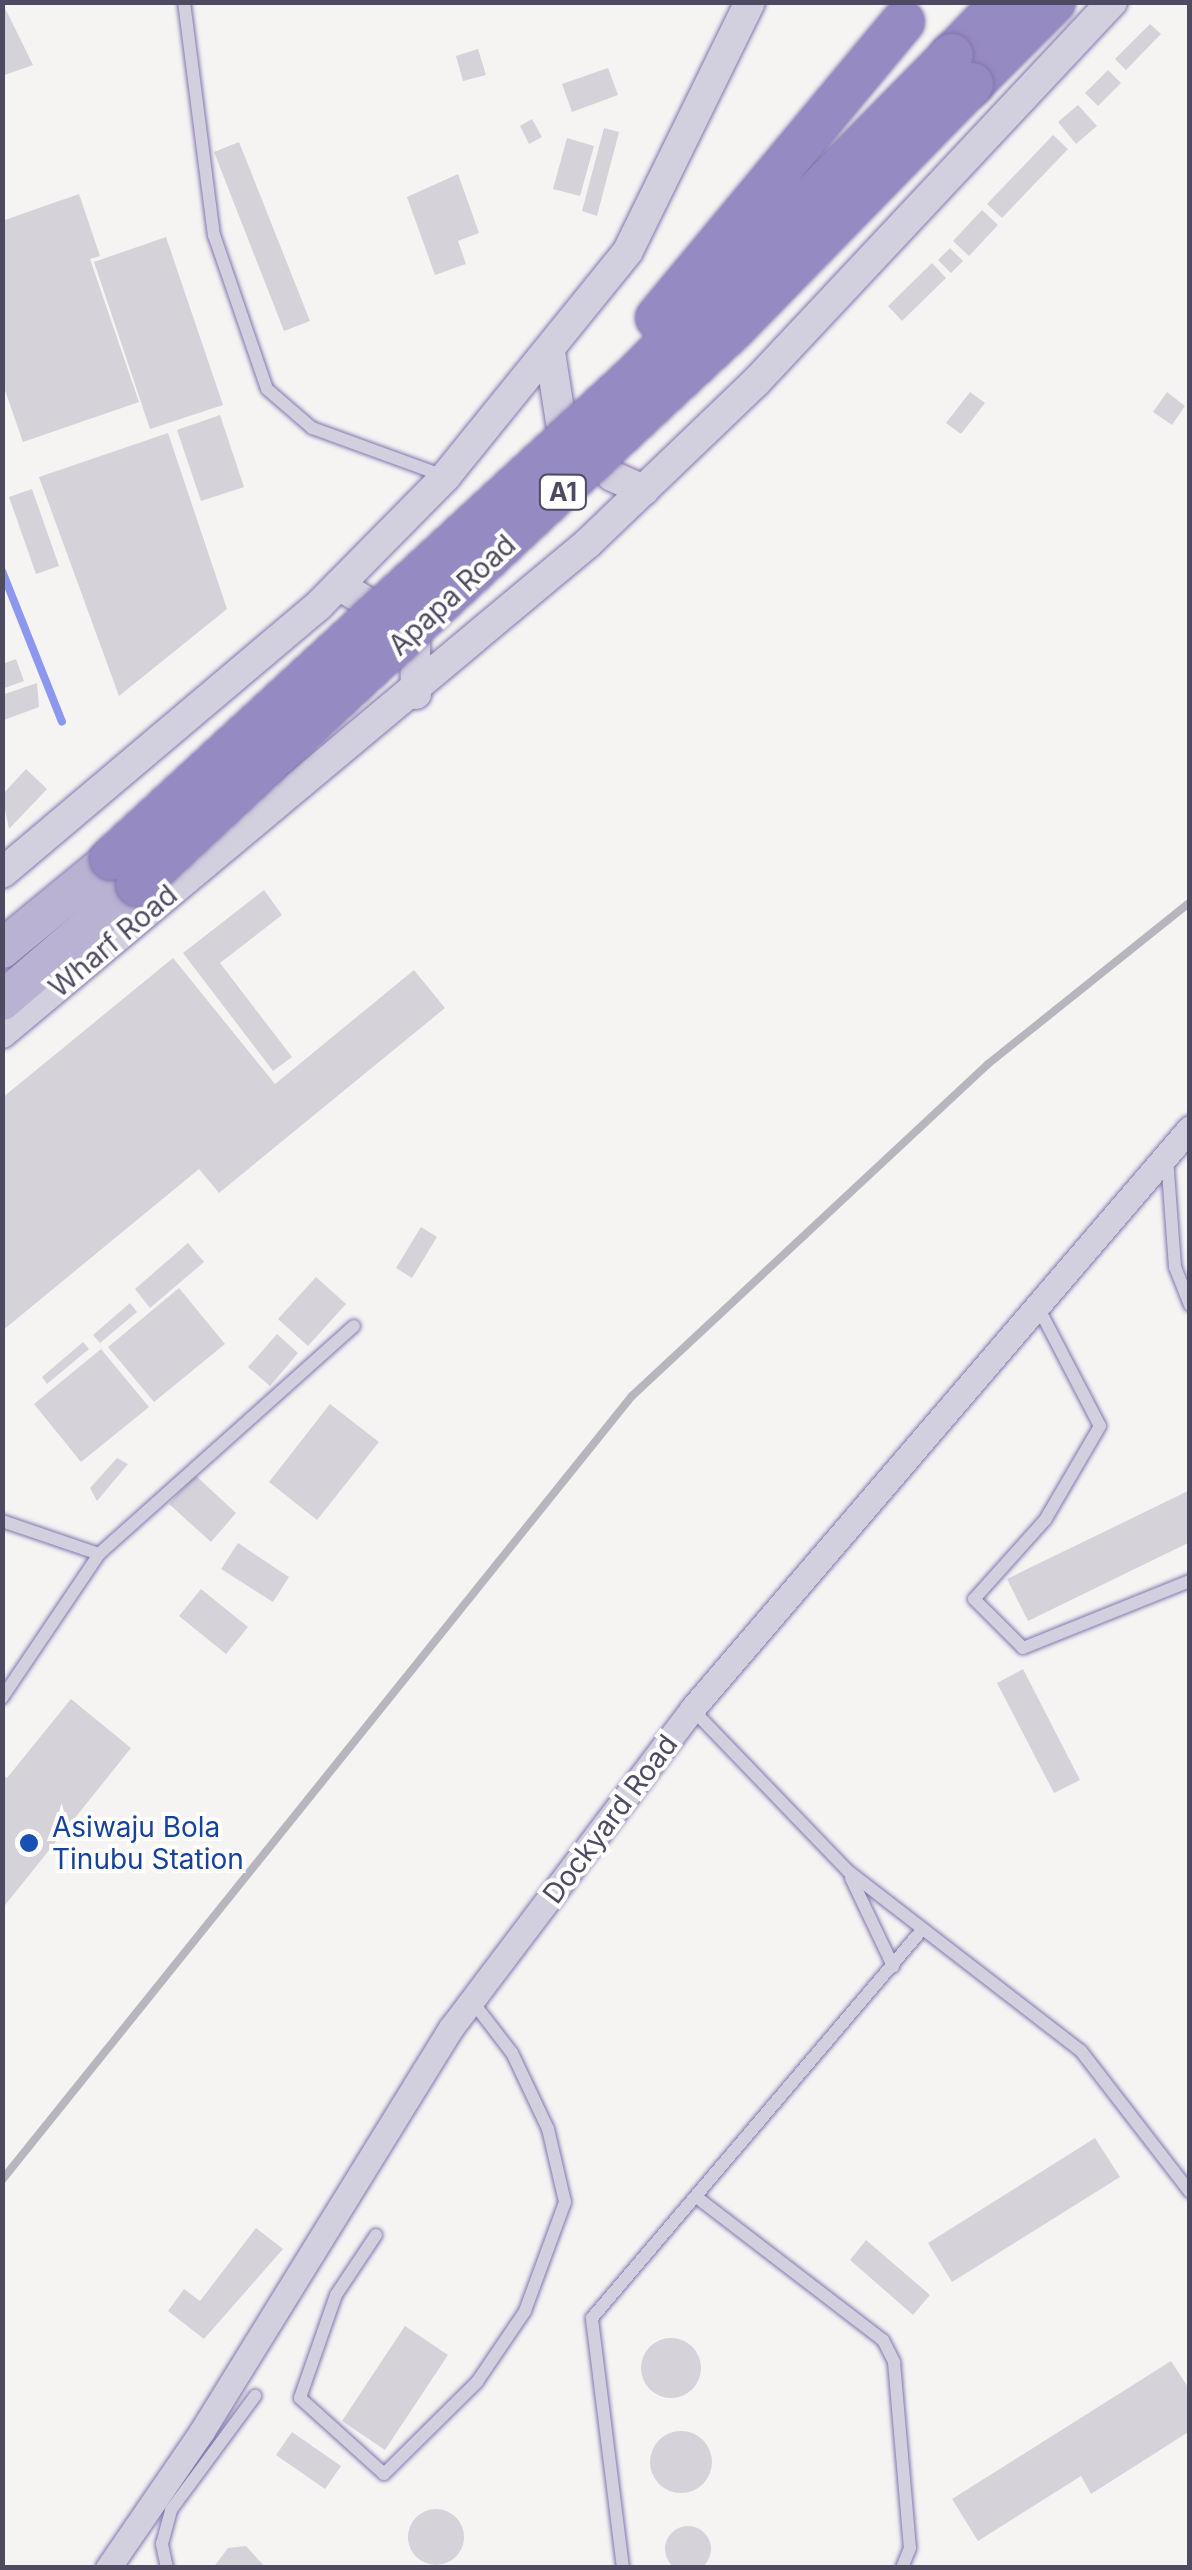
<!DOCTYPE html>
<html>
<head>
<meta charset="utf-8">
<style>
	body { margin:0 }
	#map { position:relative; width:1192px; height:2570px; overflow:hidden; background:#f5f4f3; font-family:Inter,sans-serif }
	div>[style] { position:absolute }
	.stream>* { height:8px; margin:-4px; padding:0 4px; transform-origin:4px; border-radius:4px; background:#8e97f0 }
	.building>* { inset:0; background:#d5d2da }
	.round { border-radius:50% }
	.roads { filter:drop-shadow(0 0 2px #8275ae) drop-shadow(0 0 2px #8275ae) }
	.service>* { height:12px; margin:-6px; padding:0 6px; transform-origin:6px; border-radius:6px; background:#d2cfdf }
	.minor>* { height:25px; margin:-12.5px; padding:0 12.5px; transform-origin:12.5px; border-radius:12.5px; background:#d2cfdf }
	.tertiary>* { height:30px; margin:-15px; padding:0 15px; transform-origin:15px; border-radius:15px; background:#d2cfdf }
	.primary>* { height:38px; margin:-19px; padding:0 19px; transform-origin:19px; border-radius:19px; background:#b9b2d2 }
	.motorway>* { height:42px; margin:-21px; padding:0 21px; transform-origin:21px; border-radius:21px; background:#968ac2 }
	.rail>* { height:8px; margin:-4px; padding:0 4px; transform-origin:4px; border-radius:4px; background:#b7b5bd }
	.bridges { filter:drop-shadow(0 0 2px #8275ae) drop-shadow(0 0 2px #8275ae) }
	.motorway-bridge>* { height:42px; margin:-21px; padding:0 21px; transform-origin:21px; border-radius:21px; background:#968ac2 }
	.dots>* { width:28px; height:28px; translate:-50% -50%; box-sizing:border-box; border:5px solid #fff; border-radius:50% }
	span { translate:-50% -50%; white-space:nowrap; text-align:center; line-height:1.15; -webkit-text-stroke:8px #fff; paint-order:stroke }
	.shield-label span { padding:2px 8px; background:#fff; border:2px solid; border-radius:8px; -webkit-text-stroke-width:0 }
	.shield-label { font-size:25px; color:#4e4a61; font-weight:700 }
	.street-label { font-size:28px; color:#4e4a61 }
	.transit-label { font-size:28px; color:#164399 }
	.left { translate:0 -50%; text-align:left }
	.frame { position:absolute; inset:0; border:5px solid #4e4a61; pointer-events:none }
</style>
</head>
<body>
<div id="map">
	<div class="stream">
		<div style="left:2px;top:571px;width:162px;rotate:68.3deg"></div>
	</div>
	<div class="building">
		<div style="clip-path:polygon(2px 2px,33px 65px,2px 76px)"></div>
		<div style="clip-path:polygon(1150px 24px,1161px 34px,1126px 70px,1115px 59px)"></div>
		<div style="clip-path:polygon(478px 49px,486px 75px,463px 81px,456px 56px)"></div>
		<div style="clip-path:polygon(608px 68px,618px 95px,572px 112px,562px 84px)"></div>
		<div style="clip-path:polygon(1108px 70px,1121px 83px,1098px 106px,1085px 93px)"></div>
		<div style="clip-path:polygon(1078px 105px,1097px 126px,1076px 144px,1058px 122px)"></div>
		<div style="clip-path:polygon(532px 119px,542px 137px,529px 144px,520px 126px)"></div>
		<div style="clip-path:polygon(604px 128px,619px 132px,597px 216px,582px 211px)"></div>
		<div style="clip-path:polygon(1053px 135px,1068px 149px,1002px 218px,987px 204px)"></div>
		<div style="clip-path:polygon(567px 138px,594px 146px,580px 196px,553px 189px)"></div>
		<div style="clip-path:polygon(239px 142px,310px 321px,284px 331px,214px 152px)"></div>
		<div style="clip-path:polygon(458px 174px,479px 233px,458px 241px,466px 264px,435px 275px,407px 197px)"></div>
		<div style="clip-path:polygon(79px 194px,100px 256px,90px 259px,139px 402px,23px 442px,2px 382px,2px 221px)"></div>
		<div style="clip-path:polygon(982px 210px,998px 225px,969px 256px,953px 241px)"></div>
		<div style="clip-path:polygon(166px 237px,223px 405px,150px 429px,94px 262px)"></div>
		<div style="clip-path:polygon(950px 248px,963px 261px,951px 273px,938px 260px)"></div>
		<div style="clip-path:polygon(932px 263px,946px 278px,902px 321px,888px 306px)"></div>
		<div style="clip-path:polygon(970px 392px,985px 403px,961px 434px,946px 423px)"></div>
		<div style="clip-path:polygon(1167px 392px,1185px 406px,1172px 425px,1153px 412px)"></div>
		<div style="clip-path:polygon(220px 415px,244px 487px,201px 501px,177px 430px)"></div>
		<div style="clip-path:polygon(168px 433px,227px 609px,119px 696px,39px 477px)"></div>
		<div style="clip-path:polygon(32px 489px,59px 566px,36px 574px,9px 497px)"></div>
		<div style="clip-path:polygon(16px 659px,24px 681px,2px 689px,2px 664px)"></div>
		<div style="clip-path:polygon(37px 683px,39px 707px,4px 720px,2px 695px)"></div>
		<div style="clip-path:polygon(26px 769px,47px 789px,9px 829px,2px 795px)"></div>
		<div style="clip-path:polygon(264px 890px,282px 915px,220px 963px,292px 1057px,273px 1071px,183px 953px)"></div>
		<div style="clip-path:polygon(173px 958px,275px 1084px,414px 970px,445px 1008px,219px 1193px,199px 1169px,2px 1331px,2px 1098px)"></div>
		<div style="clip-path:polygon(421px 1227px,437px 1237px,412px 1278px,396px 1268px)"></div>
		<div style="clip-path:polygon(188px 1243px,204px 1262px,150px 1308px,135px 1289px)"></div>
		<div style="clip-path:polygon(316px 1277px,346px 1304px,308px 1346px,278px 1319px)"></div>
		<div style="clip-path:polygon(179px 1288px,225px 1344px,154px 1402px,108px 1347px)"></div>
		<div style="clip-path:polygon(130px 1303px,137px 1312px,100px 1343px,93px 1335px)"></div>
		<div style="clip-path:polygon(277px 1334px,298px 1353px,270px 1386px,248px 1367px)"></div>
		<div style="clip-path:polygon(83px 1342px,89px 1349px,47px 1384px,42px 1377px)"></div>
		<div style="clip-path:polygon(101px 1349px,149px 1407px,81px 1462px,34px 1404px)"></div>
		<div style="clip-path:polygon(330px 1404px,379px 1442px,317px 1520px,269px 1482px)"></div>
		<div style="clip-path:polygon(117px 1458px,128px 1464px,97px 1501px,90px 1488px)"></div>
		<div style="clip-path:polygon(195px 1475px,236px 1513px,211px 1542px,169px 1504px)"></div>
		<div style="clip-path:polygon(1190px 1490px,1190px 1542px,1028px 1621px,1007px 1579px)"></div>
		<div style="clip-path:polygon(238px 1543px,289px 1577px,273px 1602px,221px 1569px)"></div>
		<div style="clip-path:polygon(201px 1589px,248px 1627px,226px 1654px,179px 1616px)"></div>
		<div style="clip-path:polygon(1023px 1669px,1080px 1780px,1054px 1793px,997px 1683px)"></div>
		<div style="clip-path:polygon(71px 1699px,131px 1748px,2px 1909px,2px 1774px,7px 1778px)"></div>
		<div style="clip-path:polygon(1095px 2138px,1120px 2177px,952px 2282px,928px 2243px)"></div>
		<div style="clip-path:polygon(256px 2228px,283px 2249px,204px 2339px,168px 2311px,184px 2289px,200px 2301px)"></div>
		<div style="clip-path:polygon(866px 2240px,930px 2295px,913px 2315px,850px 2260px)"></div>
		<div style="clip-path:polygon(405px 2326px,448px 2355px,385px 2450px,342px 2421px)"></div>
		<div class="round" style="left:641px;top:2338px;width:60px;height:60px"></div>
		<div style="clip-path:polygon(1171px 2361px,1190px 2390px,1190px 2431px,1091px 2494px,1081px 2476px,978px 2541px,952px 2499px)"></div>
		<div class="round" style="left:650px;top:2431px;width:62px;height:62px"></div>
		<div style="clip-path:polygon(292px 2432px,341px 2466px,325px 2489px,276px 2455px)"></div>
		<div class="round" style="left:408px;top:2509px;width:56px;height:56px"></div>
		<div class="round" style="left:665px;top:2526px;width:46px;height:46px"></div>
		<div style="clip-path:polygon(246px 2546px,266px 2568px,213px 2568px,228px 2548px)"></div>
	</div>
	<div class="roads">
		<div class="service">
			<div style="left:184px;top:2px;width:235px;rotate:82.7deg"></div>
			<div style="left:214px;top:235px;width:163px;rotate:71deg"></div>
			<div style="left:267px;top:389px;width:60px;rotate:40.9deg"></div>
			<div style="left:312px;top:428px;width:140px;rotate:20deg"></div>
			<div style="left:1167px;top:1158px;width:109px;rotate:85.8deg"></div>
			<div style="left:1175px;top:1267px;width:41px;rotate:68.5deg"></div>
			<div style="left:1038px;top:1307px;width:134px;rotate:62.5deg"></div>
			<div style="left:1100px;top:1426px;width:109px;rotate:120.3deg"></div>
			<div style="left:1045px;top:1520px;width:106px;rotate:131.9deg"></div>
			<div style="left:974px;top:1599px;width:69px;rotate:45deg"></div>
			<div style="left:1023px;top:1648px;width:180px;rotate:-21.9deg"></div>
			<div style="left:2px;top:1521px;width:102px;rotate:18.8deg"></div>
			<div style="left:2px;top:1698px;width:174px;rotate:-56deg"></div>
			<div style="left:99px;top:1554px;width:342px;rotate:-41.8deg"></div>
			<div style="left:692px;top:1709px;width:225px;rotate:46.1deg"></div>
			<div style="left:848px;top:1871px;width:294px;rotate:37.7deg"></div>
			<div style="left:1081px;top:2051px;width:178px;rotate:52.3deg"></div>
			<div style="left:851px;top:1878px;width:98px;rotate:64.5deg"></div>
			<div style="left:699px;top:2199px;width:232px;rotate:37.5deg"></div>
			<div style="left:883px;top:2340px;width:25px;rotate:63deg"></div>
			<div style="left:894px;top:2362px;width:187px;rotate:85.1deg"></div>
			<div style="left:910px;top:2548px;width:22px;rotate:112deg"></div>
			<div style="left:376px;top:2235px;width:72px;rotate:123.7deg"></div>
			<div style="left:336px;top:2295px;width:109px;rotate:109.3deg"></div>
			<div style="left:300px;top:2398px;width:113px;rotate:42.1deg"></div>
			<div style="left:384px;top:2474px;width:131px;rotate:-44.7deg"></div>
			<div style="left:477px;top:2382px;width:86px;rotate:-55.9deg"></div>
			<div style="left:525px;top:2311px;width:116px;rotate:-69.8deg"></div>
			<div style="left:565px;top:2202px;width:75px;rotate:-103.1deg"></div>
			<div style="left:548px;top:2129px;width:84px;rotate:-115.3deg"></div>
			<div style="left:512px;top:2053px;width:66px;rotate:-127.6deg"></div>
			<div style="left:167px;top:2568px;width:25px;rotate:-102deg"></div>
			<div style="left:162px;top:2544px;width:35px;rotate:-75deg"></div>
			<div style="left:171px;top:2510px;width:142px;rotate:-53.6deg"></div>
			<div style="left:623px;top:2568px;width:252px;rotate:-97.1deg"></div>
			<div style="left:592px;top:2318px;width:508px;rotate:-49.63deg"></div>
		</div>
		<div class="minor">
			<div style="left:108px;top:2568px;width:166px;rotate:-55.5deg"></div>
			<div style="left:202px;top:2431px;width:474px;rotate:-58.3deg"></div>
			<div style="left:451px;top:2028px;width:400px;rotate:-52.9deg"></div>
			<div style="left:692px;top:1709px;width:765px;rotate:-49.4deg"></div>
		</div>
		<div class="tertiary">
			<div style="left:550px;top:352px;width:71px;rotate:81.1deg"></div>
			<div style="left:561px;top:422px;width:74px;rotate:46.6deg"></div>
			<div style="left:612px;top:476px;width:35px;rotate:24deg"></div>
			<div style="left:339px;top:585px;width:70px;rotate:31.7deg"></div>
			<div style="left:399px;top:622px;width:30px;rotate:57deg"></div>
			<div style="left:415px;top:647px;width:47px;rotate:88.8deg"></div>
			<div style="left:2px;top:873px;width:415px;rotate:-40.2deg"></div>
			<div style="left:319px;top:605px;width:181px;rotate:-45.4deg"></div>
			<div style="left:446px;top:476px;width:289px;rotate:-51deg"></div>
			<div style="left:628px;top:251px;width:277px;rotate:-63.9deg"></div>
			<div style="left:2px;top:1033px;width:764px;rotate:-39.9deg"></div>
			<div style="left:588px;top:543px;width:233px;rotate:-43.8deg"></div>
			<div style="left:756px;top:382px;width:521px;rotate:-46.87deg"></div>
		</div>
		<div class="primary">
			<div style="left:2px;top:949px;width:141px;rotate:-39.5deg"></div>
			<div style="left:2px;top:1001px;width:178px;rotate:-40.7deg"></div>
		</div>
		<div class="motorway">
			<div style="left:952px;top:55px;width:74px;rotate:-46.1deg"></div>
			<div style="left:972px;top:84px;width:116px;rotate:-45deg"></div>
		</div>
	</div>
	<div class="rail">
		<div style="left:2px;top:2180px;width:1006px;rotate:-51.22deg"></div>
		<div style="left:632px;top:1396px;width:487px;rotate:-43deg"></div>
		<div style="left:988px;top:1064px;width:259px;rotate:-38.7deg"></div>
	</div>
	<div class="bridges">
		<div class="motorway-bridge">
			<div style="left:657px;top:318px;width:385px;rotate:-50.3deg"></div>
			<div style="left:111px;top:859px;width:713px;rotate:-42.67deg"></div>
			<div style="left:635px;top:376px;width:451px;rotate:-45.4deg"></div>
			<div style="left:137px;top:885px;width:816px;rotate:-43.01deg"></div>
			<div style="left:734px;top:328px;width:341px;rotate:-45.7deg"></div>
		</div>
	</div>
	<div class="dots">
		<div style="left:29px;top:1843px;background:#1a4fb4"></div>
	</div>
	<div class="shield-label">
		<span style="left:563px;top:492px">A1</span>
	</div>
	<div class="street-label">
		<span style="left:452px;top:595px;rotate:-43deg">Apapa Road</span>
		<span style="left:113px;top:941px;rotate:-40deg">Wharf Road</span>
		<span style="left:610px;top:1819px;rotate:-53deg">Dockyard Road</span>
	</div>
	<div class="transit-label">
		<span class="left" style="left:52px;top:1843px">Asiwaju Bola<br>Tinubu Station</span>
	</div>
	<div class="frame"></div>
</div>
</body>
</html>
